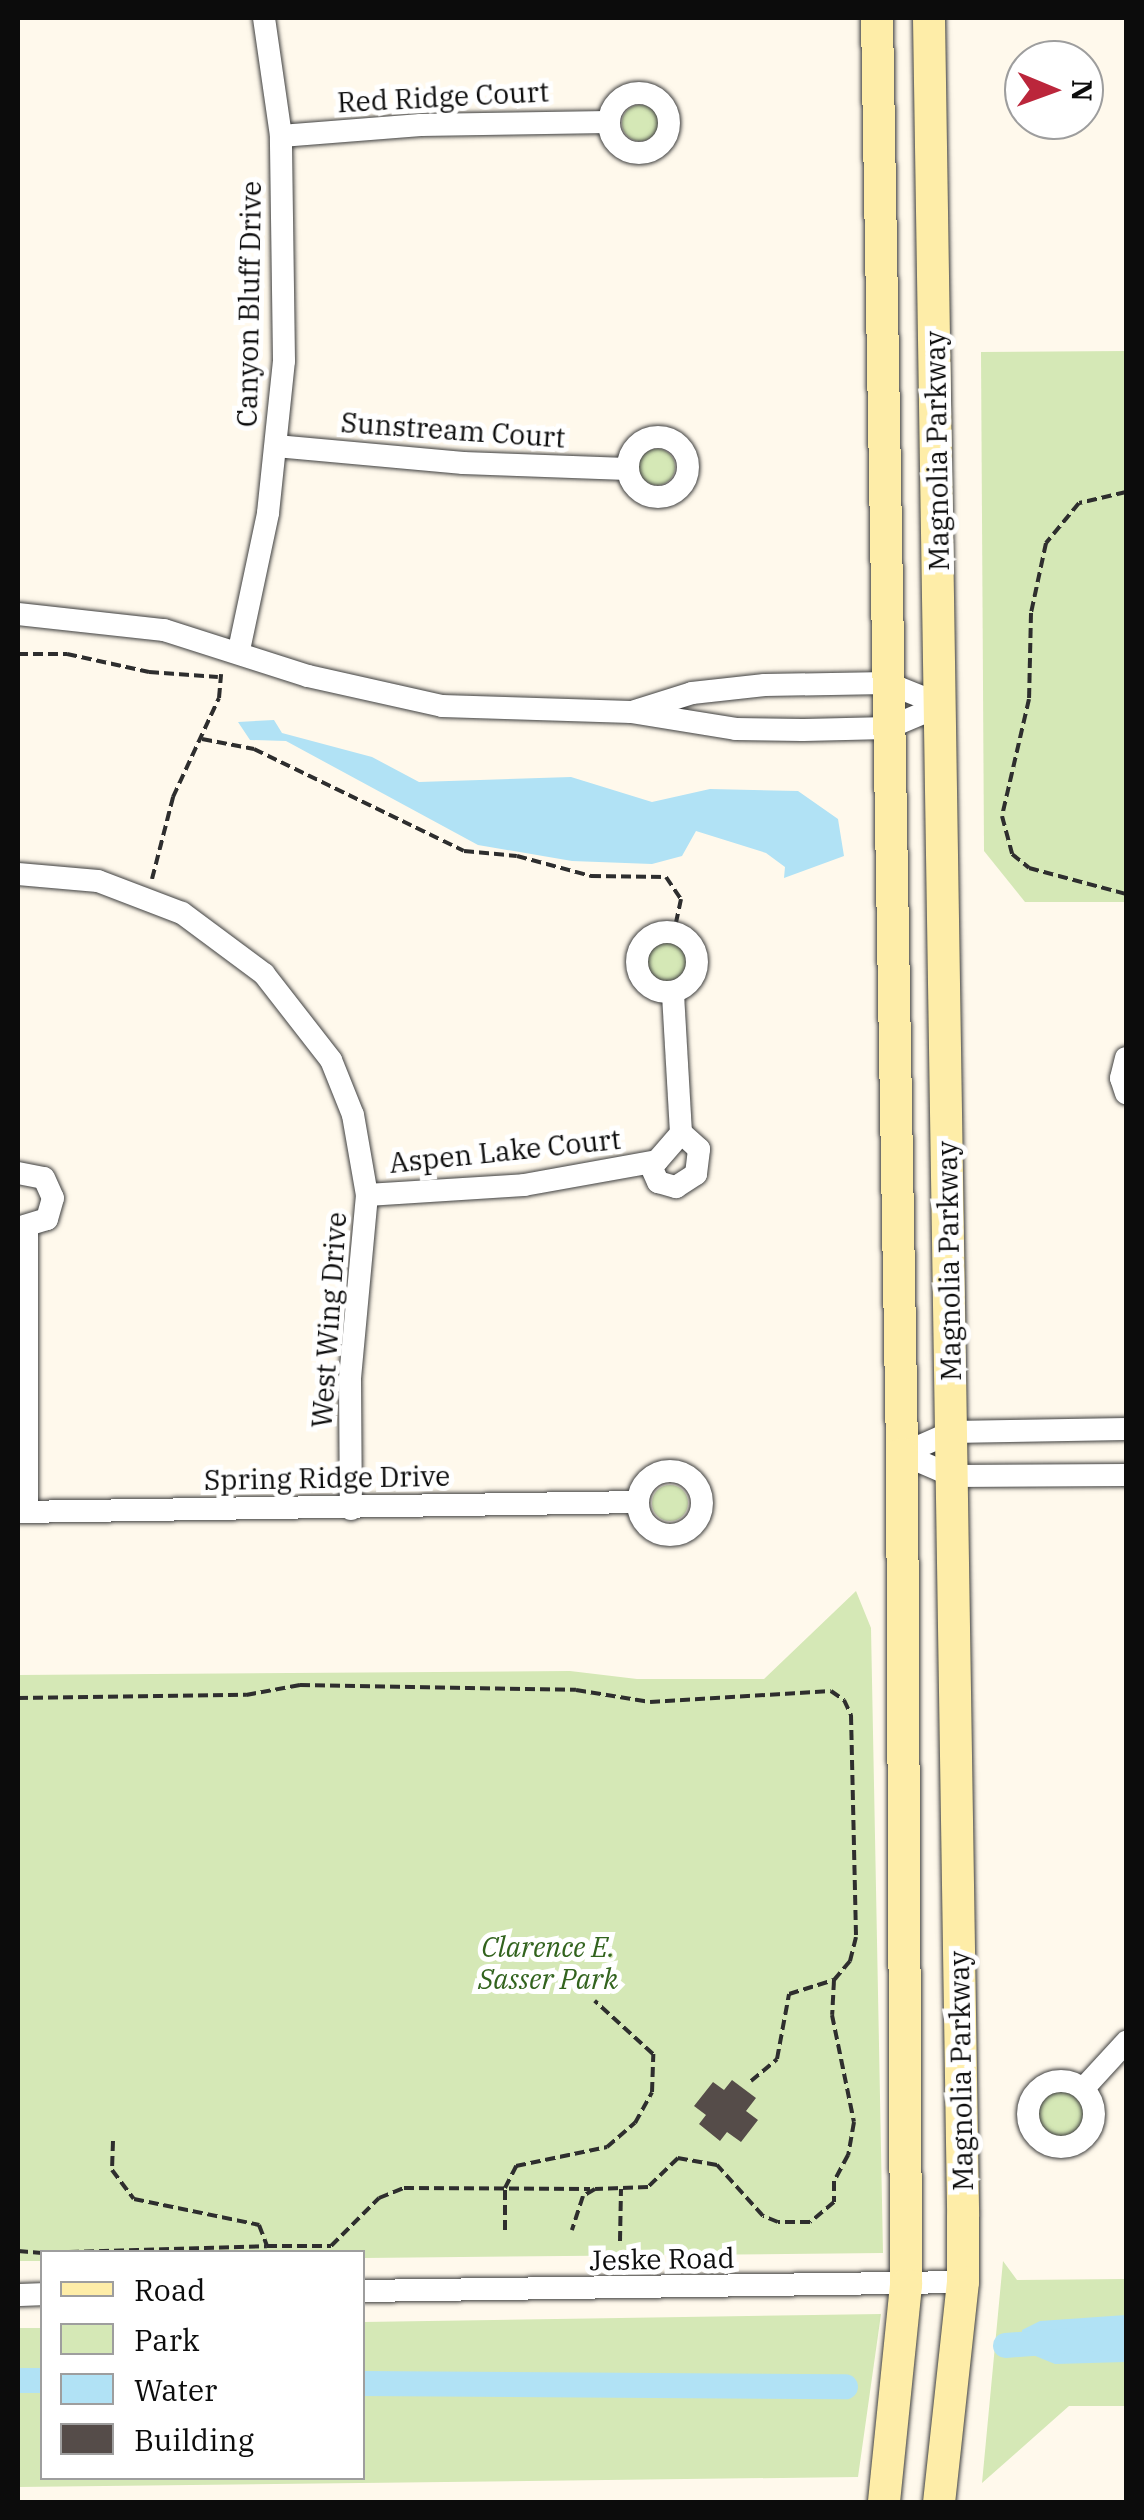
<!DOCTYPE html>
<html>
<head>
<meta charset="utf-8">
<style>
	body { margin:0 }
	#map { position:relative; width:1144px; height:2520px; overflow:hidden; background:#fff9ec; font-family:"IBM Plex Serif",serif }
	div>[style] { position:absolute }
	.green>* { inset:0; background:#d5e8b6 }
	.round { border-radius:50% }
	.water>* { inset:0; background:#b1e2f5 }
	.canal>* { height:25px; margin:-12.5px; padding:0 12.5px; transform-origin:12.5px; border-radius:12.5px; background:#b1e2f5 }
	.building>* { inset:0; background:#554c49 }
	.path>* { height:4px; margin-top:-2px; transform-origin:0; background:repeating-linear-gradient(90deg,#2e2e2e 0 10px,transparent 0 15px) }
	.roads { filter:drop-shadow(0 0 2px #3f3f3f) drop-shadow(0 0 2px #3f3f3f) }
	.minor>* { height:22px; margin:-11px; padding:0 11px; transform-origin:11px; border-radius:11px; background:#fff }
	.minor>.ring { margin:-11px; padding:0; box-sizing:content-box; background:none; border:22px solid #fff; border-radius:50% }
	.secondary>* { height:32px; margin:-16px; padding:0 16px; transform-origin:16px; border-radius:16px; background:#feeda8 }
	span { translate:-50% -50%; white-space:nowrap; text-align:center; line-height:1.15; -webkit-text-stroke:10px #fff; paint-order:stroke }
	.street-label { font-size:28px; color:#0c0c0c }
	.park-label { font-size:28px; color:#32631e; font-style:italic }
	.frame { position:absolute; inset:0; border:20px solid #0c0c0c; pointer-events:none }
	.legend { position:absolute; left:40px; top:2250px; width:325px; height:230px; box-sizing:border-box; background:#fff; border:2px solid #9e9e9e; margin:0; padding:12px 18px; list-style:none; font-size:30px; color:#0c0c0c }
	.legend li { display:flex; align-items:center; gap:20px; height:50px }
	.legend b { width:50px; border:2px solid #9e9e9e }
	.north { position:absolute; left:1004px; top:40px; width:100px; height:100px; box-sizing:border-box; background:#fff; border:2px solid #9e9e9e; border-radius:50%; rotate:91deg; font-size:28px; font-weight:700; line-height:40px; text-align:center; color:#0c0c0c }
	.north::after { content:''; display:block; margin:auto; width:35px; height:45px; background:#bb263b; clip-path:polygon(50% 0,100% 100%,50% 72%,0 100%) }
</style>
</head>
<body>
<div id="map">
	<div class="green">
		<div class="round" style="left:622px;top:105px;width:36px;height:36px"></div>
		<div style="clip-path:polygon(1126px 351px,1126px 902px,1025px 902px,984px 851px,981px 352px)"></div>
		<div class="round" style="left:639px;top:449px;width:36px;height:36px"></div>
		<div class="round" style="left:648px;top:943px;width:38px;height:38px"></div>
		<div class="round" style="left:652px;top:1485px;width:36px;height:36px"></div>
		<div style="clip-path:polygon(856px 1591px,871px 1628px,883px 2253px,363px 2258px,362px 2252px,42px 2252px,42px 2261px,18px 2261px,18px 1675px,570px 1671px,637px 1679px,764px 1679px)"></div>
		<div class="round" style="left:1030px;top:2083px;width:58px;height:58px"></div>
		<div style="clip-path:polygon(1003px 2261px,1017px 2280px,1126px 2279px,1126px 2406px,1069px 2406px,982px 2483px)"></div>
		<div style="clip-path:polygon(881px 2314px,858px 2477px,18px 2487px,18px 2328px,42px 2328px,42px 2478px,362px 2478px,363px 2322px)"></div>
	</div>
	<div class="water">
		<div style="clip-path:polygon(274px 720px,282px 733px,372px 757px,419px 782px,571px 777px,652px 802px,710px 789px,798px 791px,838px 819px,844px 856px,784px 878px,785px 867px,766px 853px,696px 831px,682px 856px,652px 864px,572px 861px,478px 845px,286px 741px,250px 740px,238px 722px)"></div>
		<div style="clip-path:polygon(1126px 2315px,1126px 2362px,1055px 2364px,1023px 2351px,1022px 2330px,1040px 2321px)"></div>
	</div>
	<div class="canal">
		<div style="left:1005px;top:2345px;width:121px;rotate:-4.3deg"></div>
		<div style="left:18px;top:2380px;width:24px"></div>
		<div style="left:362px;top:2383px;width:483px;rotate:0.4deg"></div>
	</div>
	<div class="building">
		<div style="clip-path:polygon(732px 2080px,756px 2098px,746px 2111px,758px 2120px,741px 2142px,727px 2132px,720px 2141px,699px 2124px,706px 2115px,694px 2106px,713px 2082px,724px 2090px)"></div>
	</div>
	<div class="path">
		<div style="left:1126px;top:492px;width:48px;rotate:166.8deg"></div>
		<div style="left:1079px;top:503px;width:52px;rotate:129.5deg"></div>
		<div style="left:1046px;top:543px;width:72px;rotate:102.1deg"></div>
		<div style="left:1031px;top:613px;width:86px;rotate:91.3deg"></div>
		<div style="left:1029px;top:699px;width:120px;rotate:103deg"></div>
		<div style="left:1002px;top:816px;width:39px;rotate:75deg"></div>
		<div style="left:1012px;top:854px;width:22px;rotate:39deg"></div>
		<div style="left:1029px;top:868px;width:100px;rotate:15deg"></div>
		<div style="left:18px;top:654px;width:49px"></div>
		<div style="left:67px;top:654px;width:84px;rotate:12.4deg"></div>
		<div style="left:149px;top:672px;width:69px;rotate:4.1deg"></div>
		<div style="left:202px;top:739px;width:53px;rotate:10.9deg"></div>
		<div style="left:254px;top:749px;width:233px;rotate:25.9deg"></div>
		<div style="left:464px;top:851px;width:53px;rotate:5.4deg"></div>
		<div style="left:517px;top:856px;width:77px;rotate:15.1deg"></div>
		<div style="left:591px;top:876px;width:75px;rotate:0.8deg"></div>
		<div style="left:666px;top:877px;width:27px;rotate:56deg"></div>
		<div style="left:681px;top:899px;width:34px;rotate:102deg"></div>
		<div style="left:152px;top:879px;width:85px;rotate:-75.6deg"></div>
		<div style="left:173px;top:797px;width:109px;rotate:-65.1deg"></div>
		<div style="left:219px;top:698px;width:24px;rotate:-85deg"></div>
		<div style="left:18px;top:1698px;width:228px;rotate:-0.8deg"></div>
		<div style="left:246px;top:1695px;width:55px;rotate:-10.5deg"></div>
		<div style="left:300px;top:1685px;width:276px;rotate:1deg"></div>
		<div style="left:576px;top:1690px;width:75px;rotate:9.2deg"></div>
		<div style="left:650px;top:1702px;width:181px;rotate:-3.5deg"></div>
		<div style="left:831px;top:1691px;width:16px;rotate:35deg"></div>
		<div style="left:844px;top:1700px;width:17px;rotate:65deg"></div>
		<div style="left:851px;top:1715px;width:222px;rotate:88.7deg"></div>
		<div style="left:856px;top:1937px;width:25px;rotate:104deg"></div>
		<div style="left:850px;top:1961px;width:25px;rotate:130deg"></div>
		<div style="left:834px;top:1980px;width:35px;rotate:93deg"></div>
		<div style="left:832px;top:2015px;width:109px;rotate:78.4deg"></div>
		<div style="left:854px;top:2122px;width:34px;rotate:100deg"></div>
		<div style="left:848px;top:2155px;width:30px;rotate:118deg"></div>
		<div style="left:834px;top:2181px;width:21px;rotate:90deg"></div>
		<div style="left:834px;top:2202px;width:31px;rotate:140deg"></div>
		<div style="left:810px;top:2222px;width:32px;rotate:180deg"></div>
		<div style="left:778px;top:2222px;width:16px;rotate:-158deg"></div>
		<div style="left:763px;top:2216px;width:69px;rotate:-132deg"></div>
		<div style="left:717px;top:2165px;width:40px;rotate:-170deg"></div>
		<div style="left:678px;top:2158px;width:42px;rotate:136deg"></div>
		<div style="left:648px;top:2187px;width:53px;rotate:177.8deg"></div>
		<div style="left:595px;top:2189px;width:14px;rotate:150deg"></div>
		<div style="left:583px;top:2196px;width:36px;rotate:108deg"></div>
		<div style="left:751px;top:2081px;width:34px;rotate:-40deg"></div>
		<div style="left:777px;top:2059px;width:66px;rotate:-79.5deg"></div>
		<div style="left:789px;top:1994px;width:47px;rotate:-17.3deg"></div>
		<div style="left:113px;top:2141px;width:29px;rotate:92deg"></div>
		<div style="left:112px;top:2170px;width:36px;rotate:53deg"></div>
		<div style="left:134px;top:2199px;width:128px;rotate:11.7deg"></div>
		<div style="left:259px;top:2225px;width:22px;rotate:69deg"></div>
		<div style="left:267px;top:2246px;width:64px"></div>
		<div style="left:331px;top:2246px;width:68px;rotate:-45deg"></div>
		<div style="left:379px;top:2198px;width:27px;rotate:-22deg"></div>
		<div style="left:404px;top:2188px;width:186px;rotate:0.3deg"></div>
		<div style="left:505px;top:2230px;width:42px;rotate:-90deg"></div>
		<div style="left:505px;top:2188px;width:25px;rotate:-63deg"></div>
		<div style="left:516px;top:2166px;width:93px;rotate:-11.8deg"></div>
		<div style="left:607px;top:2147px;width:37px;rotate:-41deg"></div>
		<div style="left:635px;top:2123px;width:35px;rotate:-61deg"></div>
		<div style="left:652px;top:2092px;width:38px;rotate:-88deg"></div>
		<div style="left:653px;top:2054px;width:79px;rotate:-137.6deg"></div>
		<div style="left:620px;top:2241px;width:52px;rotate:-88.9deg"></div>
		<div style="left:18px;top:2251px;width:24px;rotate:5deg"></div>
		<div style="left:69px;top:2252px;width:198px;rotate:-1.7deg"></div>
	</div>
	<div class="roads">
		<div class="minor">
			<div class="ring" style="left:609px;top:93px;width:38px;height:38px"></div>
			<div style="left:281px;top:136px;width:140px;rotate:-4.5deg"></div>
			<div style="left:421px;top:125px;width:187px;rotate:-0.9deg"></div>
			<div class="ring" style="left:628px;top:437px;width:38px;height:38px"></div>
			<div style="left:276px;top:446px;width:188px;rotate:5.2deg"></div>
			<div style="left:463px;top:463px;width:164px;rotate:2.1deg"></div>
			<div style="left:18px;top:614px;width:147px;rotate:6.3deg"></div>
			<div style="left:164px;top:630px;width:151px;rotate:17.7deg"></div>
			<div style="left:308px;top:676px;width:137px;rotate:12.6deg"></div>
			<div style="left:442px;top:706px;width:189px;rotate:1.8deg"></div>
			<div style="left:631px;top:712px;width:106px;rotate:9.2deg"></div>
			<div style="left:736px;top:729px;width:66px;rotate:0.9deg"></div>
			<div style="left:802px;top:730px;width:86px;rotate:-1.3deg"></div>
			<div style="left:888px;top:728px;width:59px;rotate:-23.1deg"></div>
			<div style="left:239px;top:650px;width:140px;rotate:-78deg"></div>
			<div style="left:268px;top:513px;width:153px;rotate:-84deg"></div>
			<div style="left:284px;top:361px;width:225px;rotate:-90.8deg"></div>
			<div style="left:281px;top:136px;width:119px;rotate:-98.2deg"></div>
			<div style="left:635px;top:711px;width:60px;rotate:-17.5deg"></div>
			<div style="left:692px;top:693px;width:73px;rotate:-6.3deg"></div>
			<div style="left:765px;top:685px;width:122px;rotate:-0.9deg"></div>
			<div style="left:887px;top:683px;width:59px;rotate:21.8deg"></div>
			<div style="left:18px;top:874px;width:80px;rotate:5deg"></div>
			<div style="left:98px;top:881px;width:90px;rotate:20.9deg"></div>
			<div style="left:182px;top:913px;width:102px;rotate:36.6deg"></div>
			<div style="left:264px;top:974px;width:109px;rotate:52.1deg"></div>
			<div style="left:331px;top:1060px;width:59px;rotate:68.2deg"></div>
			<div style="left:353px;top:1115px;width:81px;rotate:80.1deg"></div>
			<div style="left:367px;top:1195px;width:185px;rotate:95.3deg"></div>
			<div style="left:350px;top:1379px;width:130px;rotate:89.6deg"></div>
			<div class="ring" style="left:637px;top:932px;width:38px;height:38px"></div>
			<div style="left:1126px;top:1058px;width:21px;rotate:104deg"></div>
			<div style="left:1121px;top:1078px;width:16px;rotate:72deg"></div>
			<div style="left:650px;top:1164px;width:20px;rotate:66deg"></div>
			<div style="left:658px;top:1182px;width:19px;rotate:16deg"></div>
			<div style="left:676px;top:1187px;width:24px;rotate:-33deg"></div>
			<div style="left:696px;top:1174px;width:25px;rotate:-83deg"></div>
			<div style="left:699px;top:1149px;width:24px;rotate:-138deg"></div>
			<div style="left:18px;top:1173px;width:26px;rotate:11deg"></div>
			<div style="left:44px;top:1178px;width:22px;rotate:66deg"></div>
			<div style="left:53px;top:1198px;width:22px;rotate:106deg"></div>
			<div style="left:47px;top:1219px;width:30px;rotate:163deg"></div>
			<div style="left:367px;top:1195px;width:157px;rotate:-3.6deg"></div>
			<div style="left:524px;top:1185px;width:135px;rotate:-10.2deg"></div>
			<div style="left:657px;top:1161px;width:37px;rotate:-49deg"></div>
			<div style="left:681px;top:1133px;width:140px;rotate:-93.3deg"></div>
			<div style="left:902px;top:1454px;width:56px;rotate:23.3deg"></div>
			<div style="left:953px;top:1476px;width:173px;rotate:-0.3deg"></div>
			<div style="left:902px;top:1454px;width:55px;rotate:-23.7deg"></div>
			<div style="left:952px;top:1432px;width:174px;rotate:-1deg"></div>
			<div class="ring" style="left:638px;top:1471px;width:42px;height:42px"></div>
			<div style="left:18px;top:1512px;width:620px;rotate:-0.92deg"></div>
			<div style="left:27px;top:1512px;width:283px;rotate:-90deg"></div>
			<div class="ring" style="left:1028px;top:2081px;width:44px;height:44px"></div>
			<div style="left:1083px;top:2089px;width:64px;rotate:-47.5deg"></div>
			<div style="left:362px;top:2291px;width:601px;rotate:-0.86deg"></div>
			<div style="left:18px;top:2295px;width:24px;rotate:-2deg"></div>
		</div>
		<div class="secondary">
			<div style="left:877px;top:18px;width:1436px;rotate:89deg"></div>
			<div style="left:902px;top:1454px;width:831px;rotate:89.72deg"></div>
			<div style="left:906px;top:2285px;width:218px;rotate:95.8deg"></div>
			<div style="left:929px;top:18px;width:2198px;rotate:89.11deg"></div>
			<div style="left:963px;top:2216px;width:66px;rotate:90deg"></div>
			<div style="left:963px;top:2282px;width:221px;rotate:96.2deg"></div>
		</div>
	</div>
	<div class="street-label">
		<span style="left:443px;top:97px;rotate:-3deg">Red Ridge Court</span>
		<span style="left:249px;top:304px;rotate:-89deg">Canyon Bluff Drive</span>
		<span style="left:453px;top:430px;rotate:4deg">Sunstream Court</span>
		<span style="left:937px;top:451px;rotate:-91deg">Magnolia Parkway</span>
		<span style="left:505px;top:1151px;rotate:-6deg">Aspen Lake Court</span>
		<span style="left:949px;top:1261px;rotate:-91deg">Magnolia Parkway</span>
		<span style="left:329px;top:1320px;rotate:-86deg">West Wing Drive</span>
		<span style="left:327px;top:1478px;rotate:-1deg">Spring Ridge Drive</span>
		<span style="left:961px;top:2071px;rotate:-91deg">Magnolia Parkway</span>
		<span style="left:662px;top:2259px;rotate:-1deg">Jeske Road</span>
	</div>
	<div class="park-label">
		<span style="left:548px;top:1963px">Clarence E.<br>Sasser Park</span>
	</div>
	<div class="frame"></div>
	<ul class="legend">
	<li><b style="height:12px;background:#feeda8"></b>Road</li>
	<li><b style="height:28px;background:#d5e8b6"></b>Park</li>
	<li><b style="height:28px;background:#b1e2f5"></b>Water</li>
	<li><b style="height:28px;background:#554c49"></b>Building</li>
	</ul>
	<div class="north">N</div>
</div>
</body>
</html>
